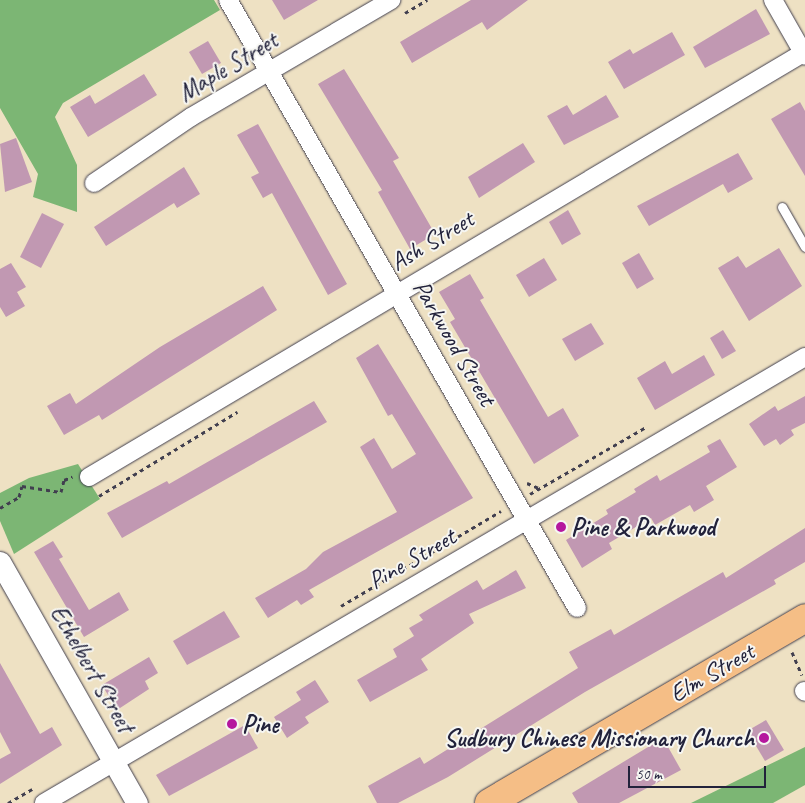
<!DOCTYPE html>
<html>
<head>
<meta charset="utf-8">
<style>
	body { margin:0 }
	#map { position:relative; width:805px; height:803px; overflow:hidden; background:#eee1c3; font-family:Caveat,sans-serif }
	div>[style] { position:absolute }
	.forest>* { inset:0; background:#7cb674 }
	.building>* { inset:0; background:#c198b2 }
	.path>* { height:3px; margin-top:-1.5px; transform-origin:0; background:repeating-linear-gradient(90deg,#413f4f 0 4px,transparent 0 8px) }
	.roads { filter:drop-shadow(0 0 1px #413f4f) drop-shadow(0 0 1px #413f4f) }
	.service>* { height:9px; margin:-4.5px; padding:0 4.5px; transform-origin:4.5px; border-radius:4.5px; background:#fff }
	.minor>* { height:18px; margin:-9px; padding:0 9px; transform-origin:9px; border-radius:9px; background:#fff }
	.tertiary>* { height:21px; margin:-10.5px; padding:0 10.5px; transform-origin:10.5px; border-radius:10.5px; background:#fff }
	.primary>* { height:28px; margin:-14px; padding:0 14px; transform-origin:14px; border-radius:14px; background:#f5be86 }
	.dots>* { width:14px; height:14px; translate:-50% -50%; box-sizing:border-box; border:2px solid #f6f6f2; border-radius:50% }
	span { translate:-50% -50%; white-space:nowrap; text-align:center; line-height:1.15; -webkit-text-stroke:4px #f6f6f2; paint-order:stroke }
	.street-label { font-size:25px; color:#22223b }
	.poi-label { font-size:25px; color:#22223b; font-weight:700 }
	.left { translate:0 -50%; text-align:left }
	.right { translate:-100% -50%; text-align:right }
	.scale { position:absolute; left:628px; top:766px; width:138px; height:22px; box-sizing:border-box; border:2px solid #22223b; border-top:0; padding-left:6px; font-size:15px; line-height:18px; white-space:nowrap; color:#22223b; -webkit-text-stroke:4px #f6f6f2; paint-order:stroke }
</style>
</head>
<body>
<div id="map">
	<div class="forest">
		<div style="clip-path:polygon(0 0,214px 0,220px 10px,63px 103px,55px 117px,77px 165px,77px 212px,33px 197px,38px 174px,0 108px)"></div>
		<div style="clip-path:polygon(78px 464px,100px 499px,14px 554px,0 521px,0 493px,29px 478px)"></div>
		<div style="clip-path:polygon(805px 747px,805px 785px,773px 803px,691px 803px)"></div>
	</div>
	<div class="building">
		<div style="clip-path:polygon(272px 0,318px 0,284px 20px)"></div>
		<div style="clip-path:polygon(471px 0,528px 0,487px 30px,482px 22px,412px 63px,400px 42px)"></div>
		<div style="clip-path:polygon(756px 9px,770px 34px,705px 68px,693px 47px)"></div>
		<div style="clip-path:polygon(672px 32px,685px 55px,624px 89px,608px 62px,630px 49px,633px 54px)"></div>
		<div style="clip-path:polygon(208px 41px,221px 63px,202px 74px,189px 52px)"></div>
		<div style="clip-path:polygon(344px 69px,399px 158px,393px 161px,435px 234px,410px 249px,378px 192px,382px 190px,318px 84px)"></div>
		<div style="clip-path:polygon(144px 74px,157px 95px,88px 137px,70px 107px,90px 95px,95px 104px)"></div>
		<div style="clip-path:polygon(606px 95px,619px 117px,564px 145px,547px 116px,567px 105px,573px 115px)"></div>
		<div style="clip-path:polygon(800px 102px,805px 111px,805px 176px,771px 119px)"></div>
		<div style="clip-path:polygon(258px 124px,347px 284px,328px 295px,272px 193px,263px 198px,251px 177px,259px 173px,237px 135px)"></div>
		<div style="clip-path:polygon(16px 138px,32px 182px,5px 192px,0 144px)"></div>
		<div style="clip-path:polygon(523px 143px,535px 162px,479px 198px,468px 177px)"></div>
		<div style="clip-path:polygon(738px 153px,753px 179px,728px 193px,723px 184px,649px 226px,637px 206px)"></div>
		<div style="clip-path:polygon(184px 167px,200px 194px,177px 208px,174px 203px,106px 246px,94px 227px)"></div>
		<div style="clip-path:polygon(568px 210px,581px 234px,562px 245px,549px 222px)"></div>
		<div style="clip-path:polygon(42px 213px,64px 224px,41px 268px,20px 257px)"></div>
		<div style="clip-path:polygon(779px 248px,802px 286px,749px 321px,718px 268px,738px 256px,746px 268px)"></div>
		<div style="clip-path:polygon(639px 253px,654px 279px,637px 289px,622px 263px)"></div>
		<div style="clip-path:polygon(544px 258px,557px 280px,529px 297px,516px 275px)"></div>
		<div style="clip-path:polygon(11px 263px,26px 287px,17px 292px,25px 306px,6px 317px,0 307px,0 269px)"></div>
		<div style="clip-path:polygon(470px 274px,484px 298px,480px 300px,548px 417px,563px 408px,579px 436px,534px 464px,450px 322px,455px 319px,439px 292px)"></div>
		<div style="clip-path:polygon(263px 286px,277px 310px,102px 420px,99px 415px,64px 435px,47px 406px,70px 393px,76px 404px,160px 347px)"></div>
		<div style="clip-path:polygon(591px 323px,604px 344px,575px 361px,562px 339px)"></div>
		<div style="clip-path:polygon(723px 330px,736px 351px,722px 359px,710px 338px)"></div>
		<div style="clip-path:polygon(378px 344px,473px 498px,309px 590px,314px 597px,301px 605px,297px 600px,268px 618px,255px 598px,306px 569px,323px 552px,397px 512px,360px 447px,374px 438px,392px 469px,416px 454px,392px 414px,388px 416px,356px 358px)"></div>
		<div style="clip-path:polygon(704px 355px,715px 375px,655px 410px,637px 378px,665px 361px,672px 374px)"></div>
		<div style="clip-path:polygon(805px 396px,805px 423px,791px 430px,794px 435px,780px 445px,776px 439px,764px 446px,749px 424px,775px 406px,778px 411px)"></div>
		<div style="clip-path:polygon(314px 401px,327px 422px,122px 538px,107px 513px,167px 481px,169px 484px)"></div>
		<div style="clip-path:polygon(720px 439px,737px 467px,706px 486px,714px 500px,694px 512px,690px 505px,655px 525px,651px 518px,609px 543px,612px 549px,582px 568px,566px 540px,608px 514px,606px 510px,636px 492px,634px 489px,657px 475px,660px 481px,710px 452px,707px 446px)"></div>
		<div style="clip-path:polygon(805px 528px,805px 562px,774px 580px,776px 584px,585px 692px,448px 777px,398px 803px,377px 803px,368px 786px,420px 757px,424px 764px,578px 668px,569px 652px,611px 629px,614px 635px,723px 572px,726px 578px)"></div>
		<div style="clip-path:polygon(53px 541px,63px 557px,59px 559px,89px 610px,119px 592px,129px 610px,84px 637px,34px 552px)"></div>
		<div style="clip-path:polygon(516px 570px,526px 588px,469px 614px,474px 623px,421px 659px,428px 670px,370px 702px,357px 680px,397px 657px,393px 649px,414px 636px,409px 628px,423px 620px,419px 615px,477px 580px,483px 590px)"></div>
		<div style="clip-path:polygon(224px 611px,240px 637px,187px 665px,173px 641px)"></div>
		<div style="clip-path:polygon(149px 657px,158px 673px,145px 681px,149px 689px,117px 710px,102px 685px)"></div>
		<div style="clip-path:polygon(0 663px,40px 734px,52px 727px,62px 745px,0 784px,0 759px,11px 753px,0 732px)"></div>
		<div style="clip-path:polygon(315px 680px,329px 702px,305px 717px,309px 723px,287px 738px,274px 717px,301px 700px,296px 692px)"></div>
		<div style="clip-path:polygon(766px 720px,784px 750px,765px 761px,747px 731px)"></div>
		<div style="clip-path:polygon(245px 725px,258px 748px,169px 796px,156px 775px)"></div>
		<div style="clip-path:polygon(663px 738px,681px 770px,619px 803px,578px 803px,572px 793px)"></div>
	</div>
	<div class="path">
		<div style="left:405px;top:13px;width:26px;rotate:-31deg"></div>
		<div style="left:527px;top:483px;width:13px;rotate:23deg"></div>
		<div style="left:530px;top:494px;width:134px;rotate:-30deg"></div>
		<div style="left:99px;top:496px;width:162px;rotate:-31.3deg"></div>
		<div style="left:0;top:508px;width:22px;rotate:-30deg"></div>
		<div style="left:19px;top:497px;width:11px;rotate:-75deg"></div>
		<div style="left:22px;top:486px;width:39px;rotate:9deg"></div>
		<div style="left:61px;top:492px;width:12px;rotate:-76deg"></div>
		<div style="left:64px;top:480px;width:9px;rotate:-21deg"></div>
		<div style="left:341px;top:606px;width:186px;rotate:-30.7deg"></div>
		<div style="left:792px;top:652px;width:25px;rotate:67deg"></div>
		<div style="left:8px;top:803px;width:28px;rotate:-30deg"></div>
	</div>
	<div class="roads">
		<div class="service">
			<div style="left:782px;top:207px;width:46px;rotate:60.1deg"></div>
		</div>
		<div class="minor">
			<div style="left:228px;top:0;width:701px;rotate:60.14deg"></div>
			<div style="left:773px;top:0;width:64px;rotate:60.3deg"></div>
			<div style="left:94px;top:183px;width:117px;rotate:-34.2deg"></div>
			<div style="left:191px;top:117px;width:232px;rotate:-30.3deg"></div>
			<div style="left:89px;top:477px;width:830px;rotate:-30.7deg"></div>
			<div style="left:804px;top:691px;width:1px;rotate:45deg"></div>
			<div style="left:44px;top:803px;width:882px;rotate:-30.37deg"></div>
		</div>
		<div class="tertiary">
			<div style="left:0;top:562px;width:277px;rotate:60.4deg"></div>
		</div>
		<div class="primary">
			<div style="left:489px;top:803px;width:366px;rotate:-30.3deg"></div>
		</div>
	</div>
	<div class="dots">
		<div style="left:561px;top:527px;background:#b5179e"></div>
		<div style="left:232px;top:724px;background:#b5179e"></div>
		<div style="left:764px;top:738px;background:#b5179e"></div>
	</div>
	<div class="street-label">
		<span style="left:228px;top:67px;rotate:-31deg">Maple Street</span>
		<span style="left:432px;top:241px;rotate:-31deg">Ash Street</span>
		<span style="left:454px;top:343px;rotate:60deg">Parkwood Street</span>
		<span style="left:412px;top:559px;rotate:-30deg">Pine Street</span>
		<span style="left:92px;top:669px;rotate:60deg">Ethelbert Street</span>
		<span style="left:712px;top:673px;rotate:-30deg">Elm Street</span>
	</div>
	<div class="poi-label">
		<span class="left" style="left:571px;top:527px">Pine &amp; Parkwood</span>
		<span class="left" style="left:242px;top:724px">Pine</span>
		<span class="right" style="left:754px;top:738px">Sudbury Chinese Missionary Church</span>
	</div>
	<div class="scale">50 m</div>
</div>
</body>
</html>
